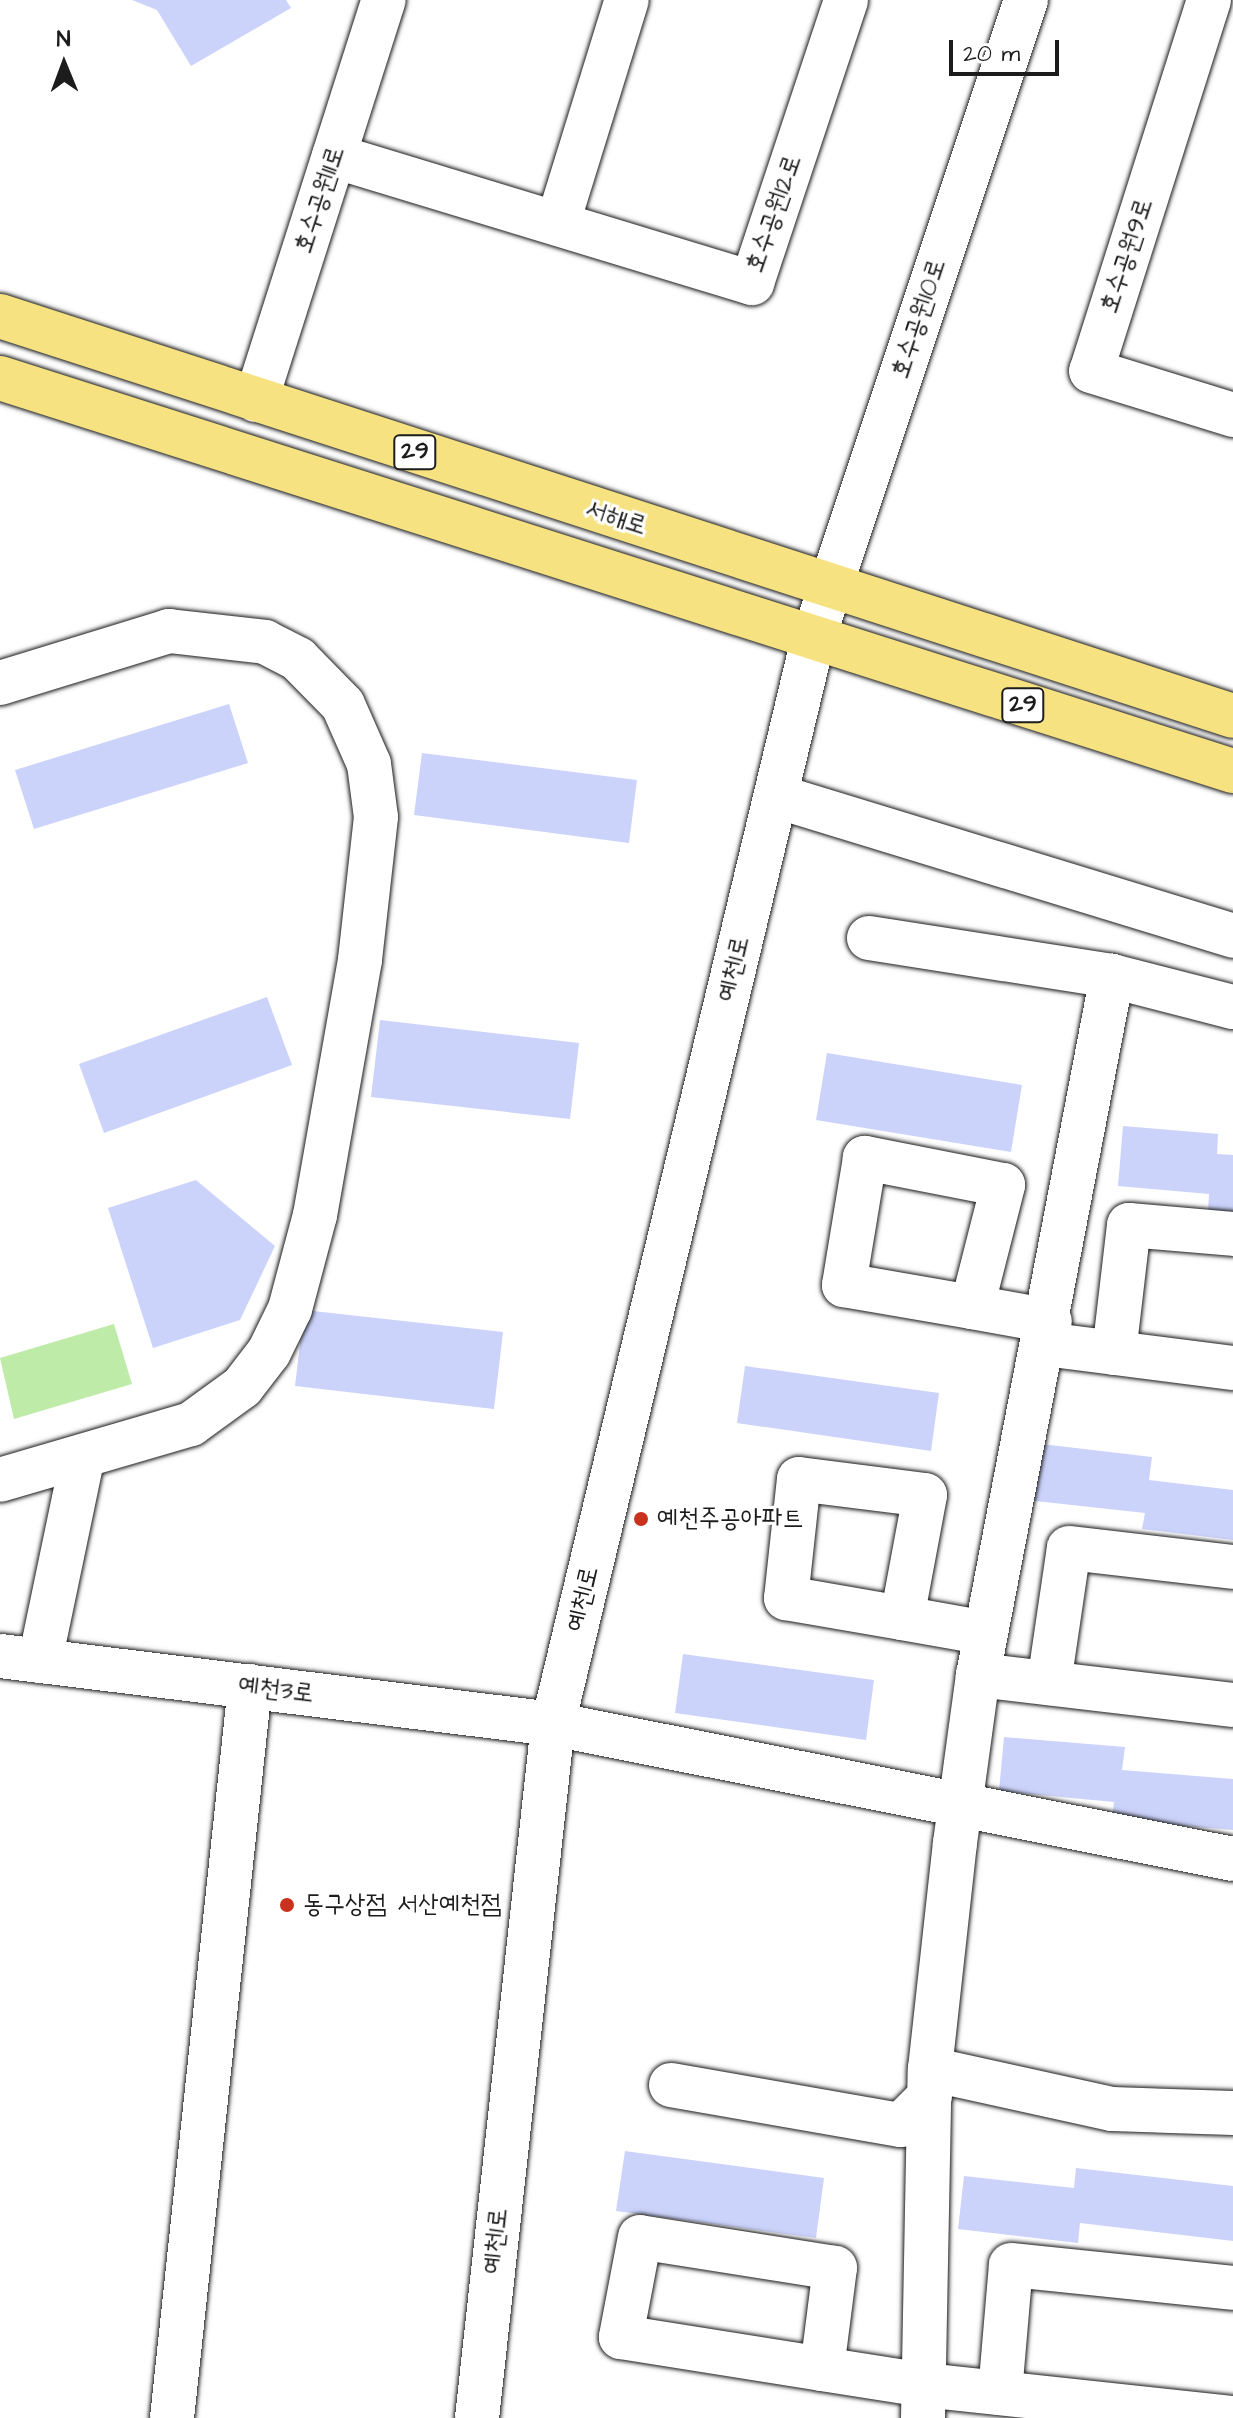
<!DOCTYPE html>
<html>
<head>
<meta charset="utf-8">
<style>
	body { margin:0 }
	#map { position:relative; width:1233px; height:2418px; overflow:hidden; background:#fff; font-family:"Architects Daughter","Poor Story",sans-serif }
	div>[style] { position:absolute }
	.green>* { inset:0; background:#beeba8 }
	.building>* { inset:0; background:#ccd3fb }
	.roads { filter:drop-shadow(0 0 2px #1c1c1c) drop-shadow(0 0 2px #1c1c1c) }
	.minor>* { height:44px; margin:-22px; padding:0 22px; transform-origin:22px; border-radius:22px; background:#fff }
	.major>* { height:44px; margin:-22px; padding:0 22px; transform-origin:22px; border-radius:22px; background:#f7e281 }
	.dots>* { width:22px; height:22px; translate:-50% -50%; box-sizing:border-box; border:4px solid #fff; border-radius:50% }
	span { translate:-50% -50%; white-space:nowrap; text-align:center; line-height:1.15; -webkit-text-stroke:6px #fff; paint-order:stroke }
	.shield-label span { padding:2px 6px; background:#fff; border:2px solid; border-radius:6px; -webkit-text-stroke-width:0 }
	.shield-label { font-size:24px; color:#1c1c1c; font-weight:700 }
	.street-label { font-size:26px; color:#1c1c1c }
	.poi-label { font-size:26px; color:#1c1c1c }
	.left { translate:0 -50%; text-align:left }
	.north { position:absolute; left:24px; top:24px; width:80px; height:80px; -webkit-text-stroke:6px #fff; paint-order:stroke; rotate:359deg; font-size:22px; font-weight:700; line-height:32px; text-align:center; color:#1c1c1c }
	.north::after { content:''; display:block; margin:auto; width:28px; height:36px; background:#1c1c1c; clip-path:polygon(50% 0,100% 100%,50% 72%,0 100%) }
	.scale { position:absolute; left:949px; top:40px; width:110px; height:36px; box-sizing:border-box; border:4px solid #1c1c1c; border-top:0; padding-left:10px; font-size:24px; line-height:28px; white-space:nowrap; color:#1c1c1c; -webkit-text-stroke:6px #fff; paint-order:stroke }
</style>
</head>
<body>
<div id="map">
	<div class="green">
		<div style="clip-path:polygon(114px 1324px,132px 1384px,14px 1419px,0 1358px)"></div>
	</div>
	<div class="building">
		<div style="clip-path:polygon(132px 0,286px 0,291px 8px,191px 66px,157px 10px)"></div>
		<div style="clip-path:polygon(229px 704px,248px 763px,34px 829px,15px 770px)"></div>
		<div style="clip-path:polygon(422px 753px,637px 780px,629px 843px,414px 815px)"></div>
		<div style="clip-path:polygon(267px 997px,292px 1065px,104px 1133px,79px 1064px)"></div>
		<div style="clip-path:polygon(380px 1020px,579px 1043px,570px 1119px,371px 1097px)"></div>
		<div style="clip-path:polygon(827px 1053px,1022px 1085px,1011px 1152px,816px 1120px)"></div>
		<div style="clip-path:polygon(1123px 1126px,1218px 1134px,1217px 1154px,1233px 1155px,1233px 1214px,1208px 1212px,1209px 1194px,1118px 1186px)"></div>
		<div style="clip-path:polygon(196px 1180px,275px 1246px,240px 1320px,153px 1348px,108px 1208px)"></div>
		<div style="clip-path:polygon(304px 1310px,503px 1332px,494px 1409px,295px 1386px)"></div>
		<div style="clip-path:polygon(745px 1366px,939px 1393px,931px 1451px,737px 1423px)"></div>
		<div style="clip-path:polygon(1033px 1443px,1152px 1457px,1149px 1480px,1233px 1490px,1233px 1540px,1142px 1529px,1145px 1513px,1026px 1500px)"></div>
		<div style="clip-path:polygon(683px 1654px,874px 1680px,866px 1740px,675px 1713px)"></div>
		<div style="clip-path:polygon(1004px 1737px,1125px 1747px,1122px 1770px,1233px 1779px,1233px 1830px,1112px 1820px,1114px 1802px,999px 1791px)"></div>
		<div style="clip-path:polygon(625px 2151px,824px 2178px,816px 2238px,616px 2211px)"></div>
		<div style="clip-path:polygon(1076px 2168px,1233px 2186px,1233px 2241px,1080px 2223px,1078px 2243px,958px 2229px,964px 2176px,1074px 2188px)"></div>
	</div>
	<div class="roads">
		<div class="minor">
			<div style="left:1209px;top:0;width:389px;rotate:107.6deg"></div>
			<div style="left:1091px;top:371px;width:149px;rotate:17.2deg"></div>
			<div style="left:334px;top:156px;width:437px;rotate:16.9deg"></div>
			<div style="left:752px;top:283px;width:298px;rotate:-71.6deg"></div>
			<div style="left:559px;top:219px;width:229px;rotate:-72.8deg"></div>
			<div style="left:256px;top:400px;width:420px;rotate:-72.3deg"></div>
			<div style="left:0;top:683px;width:177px;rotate:-17.1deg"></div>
			<div style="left:169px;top:631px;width:97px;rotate:6.5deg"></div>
			<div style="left:265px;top:642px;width:37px;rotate:27deg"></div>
			<div style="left:298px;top:659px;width:64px;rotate:45.6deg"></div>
			<div style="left:343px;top:705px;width:64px;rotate:66.2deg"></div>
			<div style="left:369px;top:764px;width:53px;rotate:82.5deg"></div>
			<div style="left:376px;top:817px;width:144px;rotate:96.4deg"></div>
			<div style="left:360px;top:960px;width:259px;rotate:100deg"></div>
			<div style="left:315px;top:1215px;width:97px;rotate:104.9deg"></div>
			<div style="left:290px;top:1309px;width:48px;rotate:116deg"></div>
			<div style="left:269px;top:1352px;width:44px;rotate:127.6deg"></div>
			<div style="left:242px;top:1387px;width:63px;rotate:144deg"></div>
			<div style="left:191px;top:1424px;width:199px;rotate:163.7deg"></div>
			<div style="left:776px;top:796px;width:478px;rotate:17deg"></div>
			<div style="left:869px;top:938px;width:246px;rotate:8.9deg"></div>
			<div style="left:1112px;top:976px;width:125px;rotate:14.4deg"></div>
			<div style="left:972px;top:1307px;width:126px;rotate:-75.7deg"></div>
			<div style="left:1003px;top:1185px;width:141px;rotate:-168.9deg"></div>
			<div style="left:865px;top:1158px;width:129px;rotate:99.4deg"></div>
			<div style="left:844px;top:1285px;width:130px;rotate:9.8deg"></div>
			<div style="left:972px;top:1307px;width:79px;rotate:10.2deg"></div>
			<div style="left:1045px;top:1344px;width:190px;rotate:7.3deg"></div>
			<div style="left:1114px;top:1353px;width:129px;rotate:-83.3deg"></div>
			<div style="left:1129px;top:1225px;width:104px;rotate:4.9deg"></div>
			<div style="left:902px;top:1618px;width:125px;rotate:-79.4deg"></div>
			<div style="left:925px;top:1495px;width:127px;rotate:-172.8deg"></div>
			<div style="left:799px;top:1479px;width:120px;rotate:96.2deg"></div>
			<div style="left:786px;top:1598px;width:118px;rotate:9.8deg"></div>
			<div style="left:902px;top:1618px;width:85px;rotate:10.1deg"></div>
			<div style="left:0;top:1656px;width:557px;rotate:7.01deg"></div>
			<div style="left:553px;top:1724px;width:693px;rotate:11.23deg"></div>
			<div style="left:40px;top:1661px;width:209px;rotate:-78.2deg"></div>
			<div style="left:978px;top:1675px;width:257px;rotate:6.7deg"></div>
			<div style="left:1049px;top:1683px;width:136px;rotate:-81.6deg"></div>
			<div style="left:1069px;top:1548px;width:165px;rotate:6.6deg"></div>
			<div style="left:930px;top:2069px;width:186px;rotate:12.4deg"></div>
			<div style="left:1112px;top:2109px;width:121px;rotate:1.9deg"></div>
			<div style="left:671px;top:2085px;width:233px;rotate:9.9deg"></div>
			<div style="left:901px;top:2125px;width:41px;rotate:-45deg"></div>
			<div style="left:822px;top:2369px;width:102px;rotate:-82.7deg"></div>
			<div style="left:835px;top:2268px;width:197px;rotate:-171deg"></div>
			<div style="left:640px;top:2237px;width:102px;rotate:100.8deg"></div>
			<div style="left:621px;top:2337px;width:204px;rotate:9deg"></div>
			<div style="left:822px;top:2369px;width:103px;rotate:8.9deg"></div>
			<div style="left:924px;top:2385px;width:311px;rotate:6.1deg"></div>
			<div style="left:1000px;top:2393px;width:128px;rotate:-85.1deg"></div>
			<div style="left:1011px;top:2265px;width:223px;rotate:5.9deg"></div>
			<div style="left:172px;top:2418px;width:736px;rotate:-83.92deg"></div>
			<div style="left:477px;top:2418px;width:698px;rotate:-83.75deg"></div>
			<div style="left:553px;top:1724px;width:1116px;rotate:-76.52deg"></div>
			<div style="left:813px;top:639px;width:674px;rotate:-71.57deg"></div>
			<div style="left:923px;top:2418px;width:349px;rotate:-88.9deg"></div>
			<div style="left:930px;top:2069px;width:227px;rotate:-83.7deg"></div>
			<div style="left:955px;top:1843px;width:170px;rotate:-82.2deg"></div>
			<div style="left:978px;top:1675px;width:712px;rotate:-79.15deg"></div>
		</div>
		<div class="major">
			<div style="left:0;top:316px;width:1296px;rotate:17.97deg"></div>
			<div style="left:0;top:378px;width:1294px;rotate:17.68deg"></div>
		</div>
	</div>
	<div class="dots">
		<div style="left:641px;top:1519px;background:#c8321e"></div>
		<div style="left:287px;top:1905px;background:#c8321e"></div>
	</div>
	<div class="shield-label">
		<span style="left:415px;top:452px">29</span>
		<span style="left:1023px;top:705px">29</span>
	</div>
	<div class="street-label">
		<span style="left:320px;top:200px;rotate:-72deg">호수공원11로</span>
		<span style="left:774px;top:214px;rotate:-71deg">호수공원12로</span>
		<span style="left:1127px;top:256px;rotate:-72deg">호수공원9로</span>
		<span style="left:919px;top:319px;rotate:-72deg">호수공원10로</span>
		<span style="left:616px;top:518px;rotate:18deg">서해로</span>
		<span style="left:734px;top:969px;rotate:-77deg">예천1로</span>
		<span style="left:583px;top:1599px;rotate:-77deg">예천1로</span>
		<span style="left:276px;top:1690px;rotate:7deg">예천3로</span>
		<span style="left:496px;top:2241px;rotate:-84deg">예천1로</span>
	</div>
	<div class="poi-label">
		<span class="left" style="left:657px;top:1519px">예천주공아파트</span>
		<span class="left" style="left:303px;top:1905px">동구상점 서산예천점</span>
	</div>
	<div class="north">N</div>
	<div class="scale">20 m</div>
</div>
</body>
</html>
